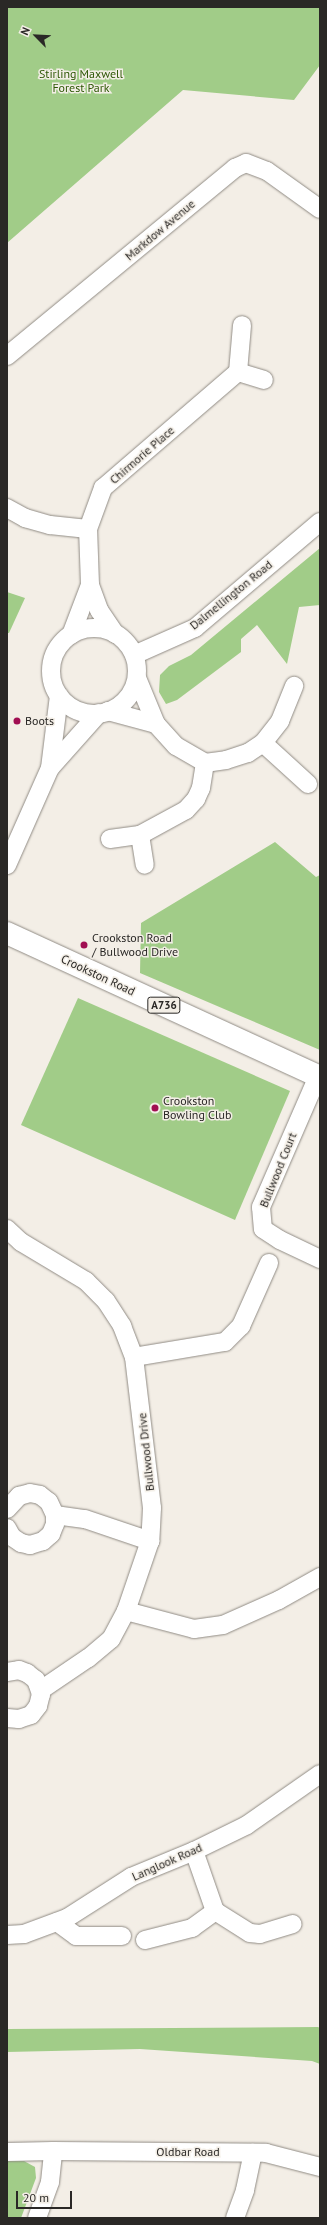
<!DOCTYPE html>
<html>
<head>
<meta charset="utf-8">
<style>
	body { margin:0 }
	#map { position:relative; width:327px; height:2225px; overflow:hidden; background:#f3eee6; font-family:"PT Sans",sans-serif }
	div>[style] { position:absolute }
	.green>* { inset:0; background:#a1cc88 }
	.roads { filter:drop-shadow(0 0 1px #908b84) drop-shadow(0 0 1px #908b84) }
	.street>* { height:18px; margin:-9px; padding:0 9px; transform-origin:9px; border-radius:9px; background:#fff }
	.street>.ring { margin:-9px; padding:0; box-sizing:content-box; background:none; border:18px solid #fff; border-radius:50% }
	.primary>* { height:22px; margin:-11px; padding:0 11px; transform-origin:11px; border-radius:11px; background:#fff }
	.dots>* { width:11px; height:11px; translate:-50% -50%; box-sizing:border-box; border:2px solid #f3eee6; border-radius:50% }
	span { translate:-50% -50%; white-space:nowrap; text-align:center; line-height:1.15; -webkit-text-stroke:3px #f3eee6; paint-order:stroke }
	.shield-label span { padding:1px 3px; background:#f3eee6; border:1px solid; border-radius:3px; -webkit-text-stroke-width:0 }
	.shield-label { font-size:11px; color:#2a2826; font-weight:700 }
	.park-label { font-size:12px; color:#2d5805 }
	.street-label { font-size:12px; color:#2a2826 }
	.poi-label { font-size:12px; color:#2a2826 }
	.left { translate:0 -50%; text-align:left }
	.frame { position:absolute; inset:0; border:8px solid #2a2826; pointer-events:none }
	.north { position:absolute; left:16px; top:16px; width:40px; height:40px; -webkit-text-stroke:3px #f3eee6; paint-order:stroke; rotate:294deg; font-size:11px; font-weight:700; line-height:16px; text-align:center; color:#2a2826 }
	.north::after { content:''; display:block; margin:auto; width:14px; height:18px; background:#2a2826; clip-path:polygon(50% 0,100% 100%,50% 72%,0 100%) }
	.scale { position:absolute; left:16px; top:2191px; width:56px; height:18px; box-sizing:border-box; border:2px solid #2a2826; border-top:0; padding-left:5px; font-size:12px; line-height:14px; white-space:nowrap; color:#2a2826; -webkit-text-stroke:3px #f3eee6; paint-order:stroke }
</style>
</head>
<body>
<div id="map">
	<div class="green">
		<div style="clip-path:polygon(7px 7px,320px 7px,320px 65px,294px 100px,183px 90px,7px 243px)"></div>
		<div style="clip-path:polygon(320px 548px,320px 605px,299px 607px,287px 664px,257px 625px,241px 639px,241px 652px,177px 700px,166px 704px,159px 692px,160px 675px,169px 666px,191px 655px)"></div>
		<div style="clip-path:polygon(7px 592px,25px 598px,9px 633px,7px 633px)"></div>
		<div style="clip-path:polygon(275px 842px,316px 877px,320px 875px,320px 1050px,140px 973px,141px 923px)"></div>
		<div style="clip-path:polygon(78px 998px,290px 1091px,235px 1220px,21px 1125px)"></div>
		<div style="clip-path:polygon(318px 2027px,320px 2028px,320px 2064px,312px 2061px,140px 2049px,7px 2052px,7px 2029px)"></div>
		<div style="clip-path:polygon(7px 2161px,24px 2161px,35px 2167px,36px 2178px,21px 2218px,7px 2218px)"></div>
	</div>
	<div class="roads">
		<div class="street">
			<div style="left:7px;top:356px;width:296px;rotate:-39.5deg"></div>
			<div style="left:235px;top:168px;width:12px;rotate:-24deg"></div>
			<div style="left:246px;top:163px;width:22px;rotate:21deg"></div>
			<div style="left:267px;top:171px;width:65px;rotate:35.6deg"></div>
			<div style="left:238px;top:372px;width:27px;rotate:17deg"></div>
			<div style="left:7px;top:508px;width:21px;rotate:29deg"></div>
			<div style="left:25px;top:518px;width:26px;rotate:16deg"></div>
			<div style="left:50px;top:525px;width:38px;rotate:6deg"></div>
			<div style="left:90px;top:585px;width:27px;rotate:70deg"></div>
			<div style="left:99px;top:610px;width:29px;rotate:56deg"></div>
			<div class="ring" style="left:51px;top:628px;width:68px;height:68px"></div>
			<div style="left:71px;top:635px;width:53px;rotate:-69.2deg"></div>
			<div style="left:90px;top:585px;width:56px;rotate:-92deg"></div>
			<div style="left:88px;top:529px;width:44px;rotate:-69.9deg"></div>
			<div style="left:103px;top:488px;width:178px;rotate:-40.7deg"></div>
			<div style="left:238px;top:372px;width:47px;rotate:-85.1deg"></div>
			<div style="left:134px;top:655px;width:67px;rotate:-23.9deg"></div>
			<div style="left:195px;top:628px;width:164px;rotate:-40.3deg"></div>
			<div style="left:137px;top:678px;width:50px;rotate:67.6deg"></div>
			<div style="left:156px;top:724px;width:30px;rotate:48deg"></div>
			<div style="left:176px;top:746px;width:34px;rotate:30deg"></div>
			<div style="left:205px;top:763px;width:21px;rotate:-8deg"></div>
			<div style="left:226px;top:760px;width:23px;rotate:-18deg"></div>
			<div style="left:248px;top:753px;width:18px;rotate:-34deg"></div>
			<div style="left:263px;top:743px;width:28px;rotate:-52deg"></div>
			<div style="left:280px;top:721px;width:38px;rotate:-68deg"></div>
			<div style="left:108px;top:711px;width:50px;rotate:15.2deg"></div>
			<div style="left:263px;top:743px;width:61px;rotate:42.3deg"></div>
			<div style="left:51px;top:767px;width:72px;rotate:-48.4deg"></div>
			<div style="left:140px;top:835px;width:30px;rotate:81deg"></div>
			<div style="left:110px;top:839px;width:30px;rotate:-8deg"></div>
			<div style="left:140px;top:835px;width:52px;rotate:-28.5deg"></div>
			<div style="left:186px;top:810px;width:15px;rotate:-48deg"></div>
			<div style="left:196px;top:799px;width:12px;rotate:-66deg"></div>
			<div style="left:201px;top:788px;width:25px;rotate:-81deg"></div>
			<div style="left:7px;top:865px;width:106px;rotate:-66.1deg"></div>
			<div style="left:50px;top:768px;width:73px;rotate:-82.9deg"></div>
			<div style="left:318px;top:1076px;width:143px;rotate:113.5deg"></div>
			<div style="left:261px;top:1207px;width:22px;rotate:85deg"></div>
			<div style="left:263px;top:1229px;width:20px;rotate:33deg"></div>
			<div style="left:280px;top:1240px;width:44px;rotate:25.4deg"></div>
			<div style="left:7px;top:1229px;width:19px;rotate:43deg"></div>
			<div style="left:21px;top:1242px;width:76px;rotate:31deg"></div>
			<div style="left:86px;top:1281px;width:28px;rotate:45deg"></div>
			<div style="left:106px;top:1301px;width:30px;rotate:57deg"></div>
			<div style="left:122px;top:1326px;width:33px;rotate:69deg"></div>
			<div style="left:134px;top:1357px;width:152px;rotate:83.2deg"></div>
			<div style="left:152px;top:1508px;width:33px;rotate:93deg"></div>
			<div style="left:150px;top:1541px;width:74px;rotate:108.9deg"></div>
			<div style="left:126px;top:1611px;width:32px;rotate:118deg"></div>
			<div style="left:111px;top:1639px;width:30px;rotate:140deg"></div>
			<div style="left:88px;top:1658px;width:57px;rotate:145.8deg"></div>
			<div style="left:134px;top:1357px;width:92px;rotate:-9.4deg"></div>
			<div style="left:225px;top:1342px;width:23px;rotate:-45deg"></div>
			<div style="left:241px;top:1326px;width:69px;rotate:-66deg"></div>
			<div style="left:7px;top:1509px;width:18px;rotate:-47deg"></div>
			<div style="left:19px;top:1496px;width:11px;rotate:-15deg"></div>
			<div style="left:30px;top:1493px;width:10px;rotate:11deg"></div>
			<div style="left:40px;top:1495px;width:11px;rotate:38deg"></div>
			<div style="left:49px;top:1502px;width:14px;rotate:65deg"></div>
			<div style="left:55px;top:1515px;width:9px;rotate:90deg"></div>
			<div style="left:55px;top:1524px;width:11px;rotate:112deg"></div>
			<div style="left:51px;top:1534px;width:11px;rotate:139deg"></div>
			<div style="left:43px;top:1541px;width:14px;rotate:163deg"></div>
			<div style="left:30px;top:1545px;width:9px;rotate:-167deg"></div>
			<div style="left:21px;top:1543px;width:11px;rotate:-146deg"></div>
			<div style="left:12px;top:1537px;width:10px;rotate:-119deg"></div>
			<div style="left:55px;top:1515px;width:30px;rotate:8deg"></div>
			<div style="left:85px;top:1519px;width:69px;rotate:18.7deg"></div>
			<div style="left:126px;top:1611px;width:70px;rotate:14.8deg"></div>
			<div style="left:194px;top:1629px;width:29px;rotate:-8deg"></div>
			<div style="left:223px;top:1625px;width:61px;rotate:-24.1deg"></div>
			<div style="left:279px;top:1600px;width:47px;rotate:-29.3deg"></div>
			<div style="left:7px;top:1672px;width:12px;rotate:-9deg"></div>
			<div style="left:19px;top:1670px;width:9px;rotate:21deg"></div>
			<div style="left:27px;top:1673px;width:11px;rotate:38deg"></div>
			<div style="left:36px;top:1680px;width:15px;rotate:70deg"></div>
			<div style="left:41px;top:1694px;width:12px;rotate:104deg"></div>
			<div style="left:38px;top:1706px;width:11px;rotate:128deg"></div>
			<div style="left:31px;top:1715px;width:13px;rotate:162deg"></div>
			<div style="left:19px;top:1719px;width:12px;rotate:-175deg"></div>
			<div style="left:194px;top:1851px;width:64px;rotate:70.7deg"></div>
			<div style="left:215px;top:1911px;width:41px;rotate:32.2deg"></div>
			<div style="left:250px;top:1933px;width:10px;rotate:6deg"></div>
			<div style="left:260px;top:1934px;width:34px;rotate:-17deg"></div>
			<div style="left:57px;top:1922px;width:24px;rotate:36deg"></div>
			<div style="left:76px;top:1936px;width:46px"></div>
			<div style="left:7px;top:1935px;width:17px;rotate:-3deg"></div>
			<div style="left:24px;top:1934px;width:46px;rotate:-20.4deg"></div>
			<div style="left:67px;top:1918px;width:76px;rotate:-32.6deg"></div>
			<div style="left:131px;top:1877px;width:68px;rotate:-22.4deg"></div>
			<div style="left:194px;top:1851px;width:59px;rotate:-26.1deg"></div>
			<div style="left:247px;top:1825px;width:89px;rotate:-34.9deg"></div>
			<div style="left:145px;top:1940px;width:49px;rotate:-14.3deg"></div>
			<div style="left:192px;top:1928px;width:29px;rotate:-36deg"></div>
			<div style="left:7px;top:2152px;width:46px;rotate:-1.2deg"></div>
			<div style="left:37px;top:2218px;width:38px;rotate:-70deg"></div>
			<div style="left:50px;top:2182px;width:31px;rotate:-84deg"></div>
			<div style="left:53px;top:2151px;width:213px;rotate:0.5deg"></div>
			<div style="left:266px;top:2153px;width:56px;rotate:14.5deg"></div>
			<div style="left:235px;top:2218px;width:30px;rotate:-70deg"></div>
			<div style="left:245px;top:2190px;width:38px;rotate:-78deg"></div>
		</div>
		<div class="primary">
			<div style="left:7px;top:933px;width:345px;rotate:24.7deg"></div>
		</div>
	</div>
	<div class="dots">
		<div style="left:17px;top:721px;background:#a10e52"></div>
		<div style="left:84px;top:945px;background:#a10e52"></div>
		<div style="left:155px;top:1108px;background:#a10e52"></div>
	</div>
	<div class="shield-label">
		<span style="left:164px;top:1005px">A736</span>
	</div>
	<div class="park-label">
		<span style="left:81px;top:81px">Stirling Maxwell<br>Forest Park</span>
	</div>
	<div class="street-label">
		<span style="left:160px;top:230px;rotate:-40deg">Markdow Avenue</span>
		<span style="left:142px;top:455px;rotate:-41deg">Chirmorie Place</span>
		<span style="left:231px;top:595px;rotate:-39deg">Dalmellington Road</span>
		<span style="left:98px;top:975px;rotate:25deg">Crookston Road</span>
		<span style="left:278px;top:1170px;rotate:-68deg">Bullwood Court</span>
		<span style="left:146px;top:1452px;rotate:-96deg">Bullwood Drive</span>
		<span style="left:167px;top:1862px;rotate:-24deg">Langlook Road</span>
		<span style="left:188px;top:2152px">Oldbar Road</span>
	</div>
	<div class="poi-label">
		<span class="left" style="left:25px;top:721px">Boots</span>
		<span class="left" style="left:92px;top:945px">Crookston Road<br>/ Bullwood Drive</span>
		<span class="left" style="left:163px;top:1108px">Crookston<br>Bowling Club</span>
	</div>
	<div class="frame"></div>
	<div class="north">N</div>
	<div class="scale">20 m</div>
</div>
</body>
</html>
